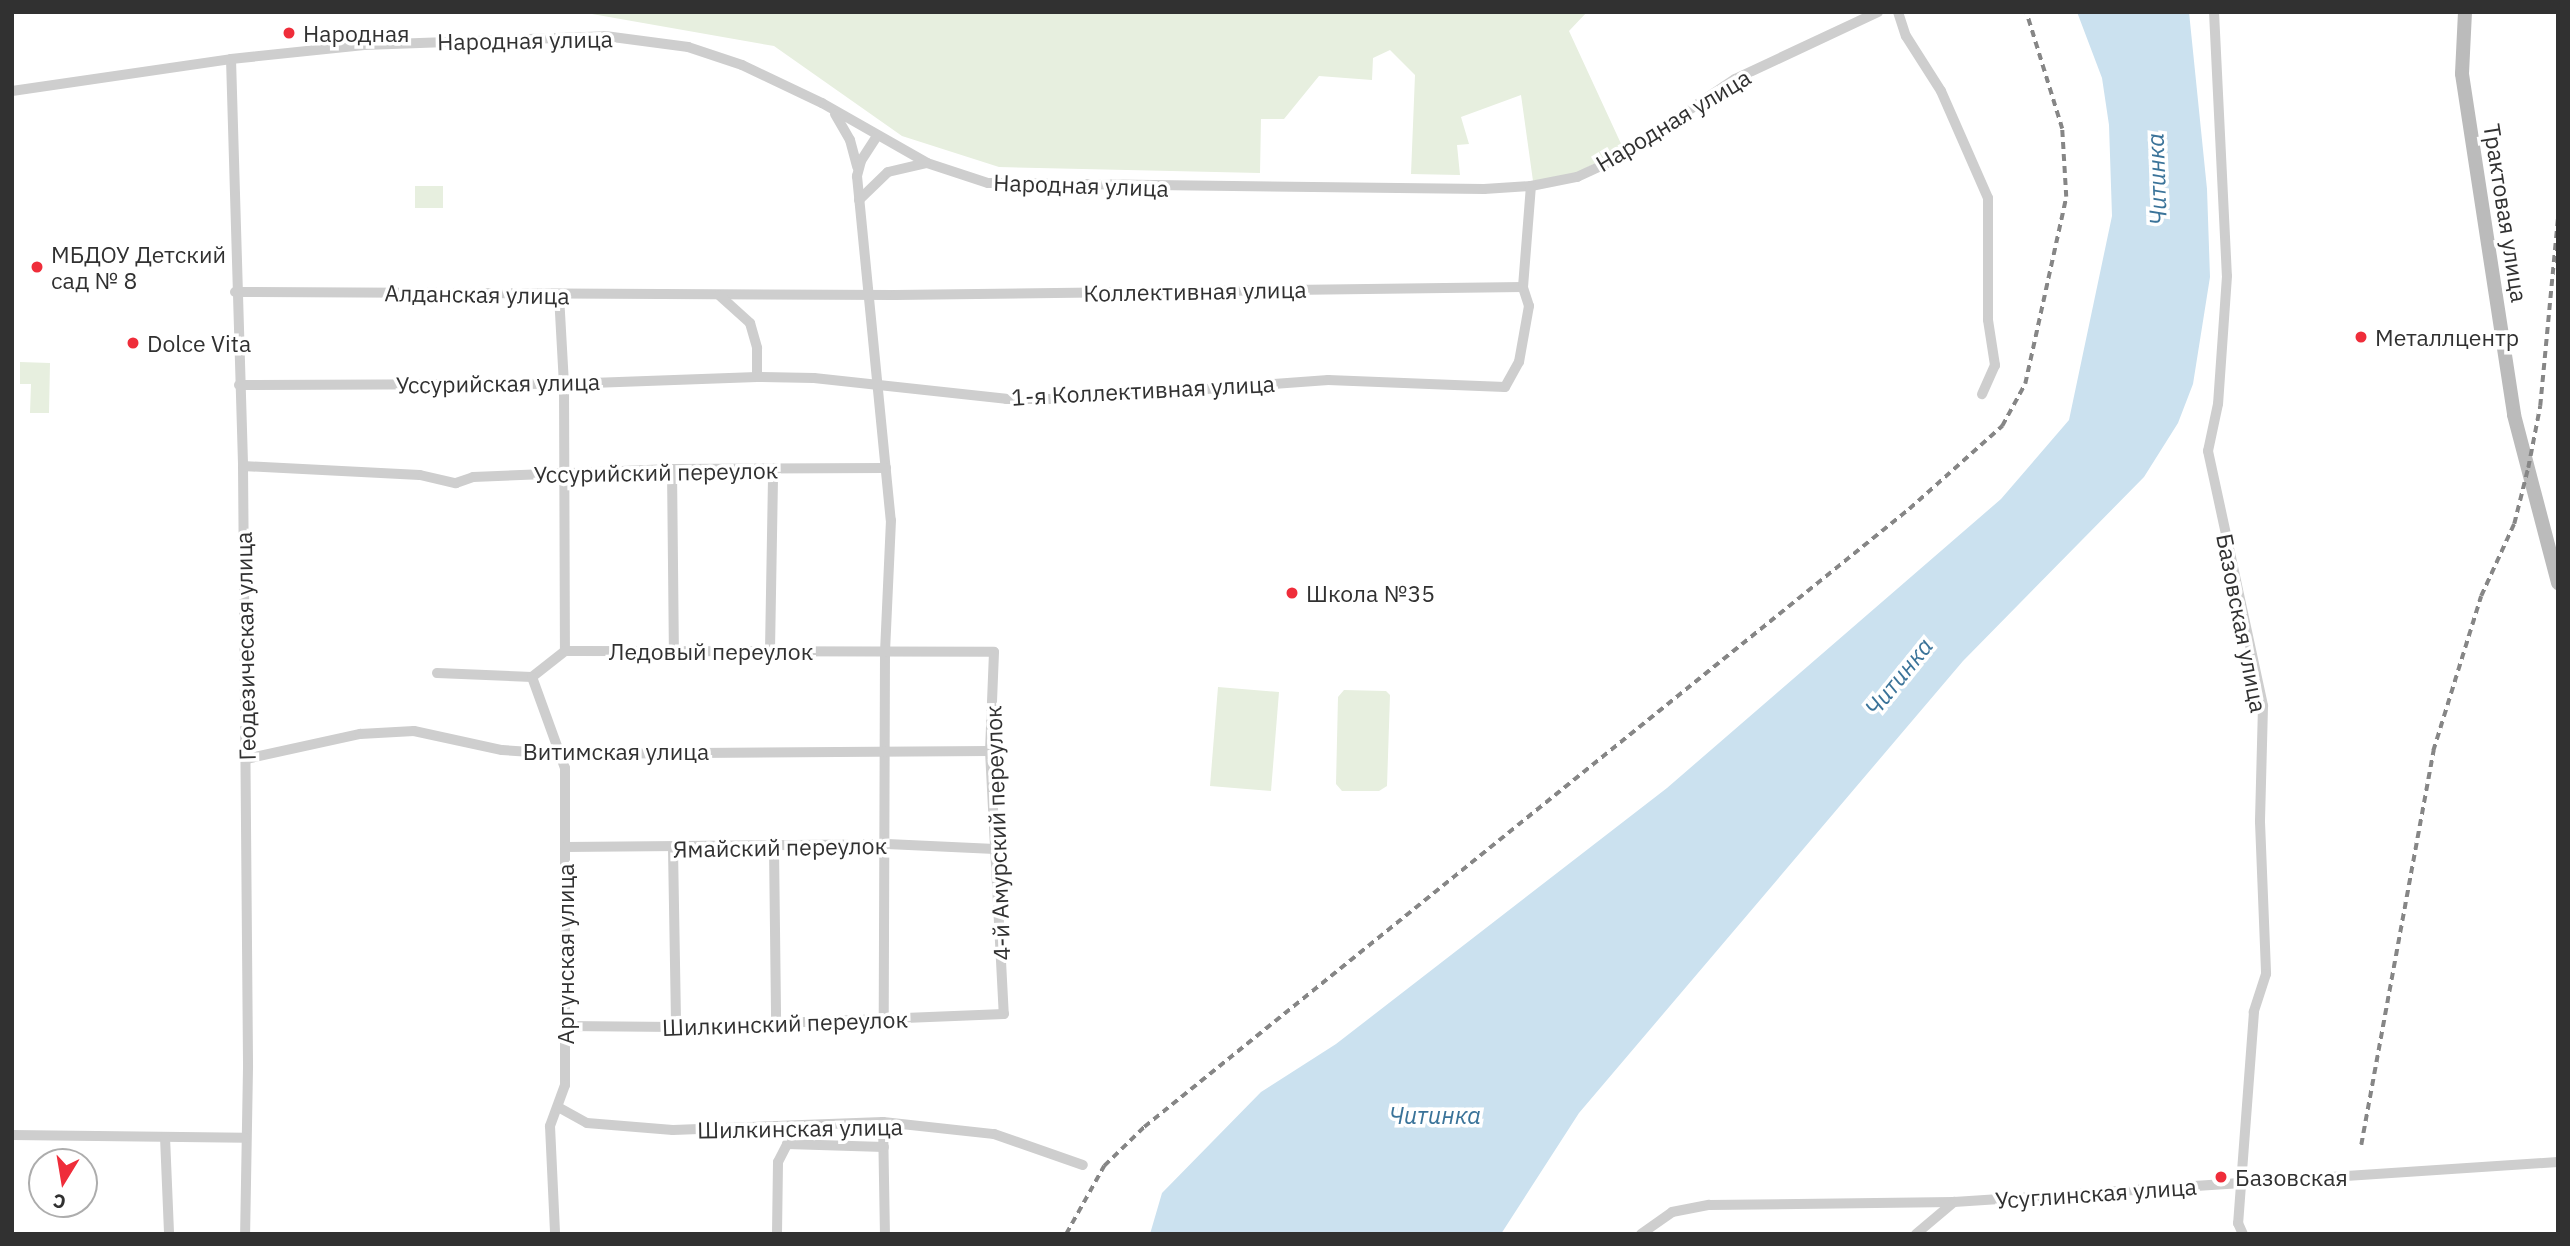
<!DOCTYPE html>
<html>
<head>
<meta charset="utf-8">
<style>
	body { margin:0 }
	#map { position:relative; width:2570px; height:1246px; overflow:hidden; background:#fff; font-family:"IBM Plex Sans",sans-serif }
	div>[style] { position:absolute }
	.green>* { inset:0; background:#e7efdf }
	.water>* { inset:0; background:#cbe1ef }
	.minor>* { height:10px; margin:-5px; padding:0 5px; transform-origin:5px; border-radius:5px; background:#cecece }
	.secondary>* { height:14px; margin:-7px; padding:0 7px; transform-origin:7px; border-radius:7px; background:#bbb }
	.rail>* { height:3.5px; margin-top:-1.75px; transform-origin:0; background:repeating-linear-gradient(90deg,#868686 0 7px,transparent 0 12px) }
	.dots>* { width:19px; height:19px; translate:-50% -50%; box-sizing:border-box; border:4px solid #fff; border-radius:50% }
	span { translate:-50% -50%; white-space:nowrap; text-align:center; line-height:1.15; -webkit-text-stroke:7px #fff; paint-order:stroke }
	.poi-label { font-size:23px; color:#313131 }
	.left { translate:0 -50%; text-align:left }
	.street-label { font-size:23px; color:#313131 }
	.water-label { font-size:24px; color:#3a7399; font-style:italic }
	.frame { position:absolute; inset:0; border:14px solid #313131; pointer-events:none }
	.north { position:absolute; left:28px; top:1148px; width:70px; height:70px; box-sizing:border-box; background:#fff; border:2px solid #adadad; border-radius:50%; rotate:191deg; font-size:19px; font-weight:700; line-height:28px; text-align:center; color:#313131 }
	.north::after { content:''; display:block; margin:auto; width:24px; height:32px; background:#ef2d3a; clip-path:polygon(50% 0,100% 100%,50% 72%,0 100%) }
</style>
</head>
<body>
<div id="map">
	<div class="green">
		<div style="clip-path:polygon(1587px 12px,1569px 31px,1623px 148px,1573px 175px,1533px 181px,1521px 95px,1461px 117px,1469px 144px,1457px 145px,1460px 175px,1411px 174px,1415px 75px,1390px 50px,1373px 58px,1372px 80px,1319px 76px,1284px 119px,1261px 119px,1260px 173px,999px 167px,902px 136px,774px 46px,592px 14px)"></div>
		<div style="clip-path:polygon(415px 186px,443px 186px,443px 208px,415px 208px)"></div>
		<div style="clip-path:polygon(20px 362px,50px 363px,49px 413px,30px 413px,31px 384px,20px 384px)"></div>
		<div style="clip-path:polygon(1218px 687px,1279px 692px,1271px 791px,1210px 786px)"></div>
		<div style="clip-path:polygon(1344px 690px,1386px 691px,1390px 695px,1387px 786px,1379px 791px,1342px 791px,1336px 784px,1338px 697px)"></div>
	</div>
	<div class="water">
		<div style="clip-path:polygon(2077px 12px,2189px 12px,2207px 189px,2210px 277px,2193px 384px,2178px 423px,2144px 477px,1963px 661px,1579px 1113px,1501px 1234px,1150px 1234px,1162px 1193px,1261px 1092px,1336px 1044px,1667px 788px,2001px 499px,2069px 420px,2112px 216px,2109px 125px,2102px 78px)"></div>
	</div>
	<div class="minor">
		<div style="left:1898px;top:12px;width:25px;rotate:72deg"></div>
		<div style="left:1906px;top:36px;width:65px;rotate:57.5deg"></div>
		<div style="left:1941px;top:91px;width:117px;rotate:66.3deg"></div>
		<div style="left:1988px;top:198px;width:122px;rotate:90deg"></div>
		<div style="left:1988px;top:320px;width:46px;rotate:81.2deg"></div>
		<div style="left:1995px;top:365px;width:32px;rotate:114deg"></div>
		<div style="left:2214px;top:12px;width:264px;rotate:87.2deg"></div>
		<div style="left:2227px;top:276px;width:128px;rotate:94deg"></div>
		<div style="left:2218px;top:404px;width:48px;rotate:102deg"></div>
		<div style="left:2208px;top:451px;width:261px;rotate:77.8deg"></div>
		<div style="left:2263px;top:706px;width:116px;rotate:91.5deg"></div>
		<div style="left:2260px;top:822px;width:152px;rotate:87.7deg"></div>
		<div style="left:2266px;top:974px;width:40px;rotate:108deg"></div>
		<div style="left:2254px;top:1012px;width:212px;rotate:94.3deg"></div>
		<div style="left:2238px;top:1223px;width:12px;rotate:66deg"></div>
		<div style="left:231px;top:59px;width:407px;rotate:88.3deg"></div>
		<div style="left:243px;top:466px;width:602px;rotate:89.52deg"></div>
		<div style="left:248px;top:1068px;width:166px;rotate:91deg"></div>
		<div style="left:12px;top:91px;width:221px;rotate:-8.3deg"></div>
		<div style="left:231px;top:59px;width:134px;rotate:-6deg"></div>
		<div style="left:364px;top:45px;width:241px;rotate:-2.1deg"></div>
		<div style="left:605px;top:36px;width:84px;rotate:7.5deg"></div>
		<div style="left:688px;top:47px;width:57px;rotate:18.4deg"></div>
		<div style="left:742px;top:65px;width:89px;rotate:25.4deg"></div>
		<div style="left:822px;top:103px;width:121px;rotate:29.7deg"></div>
		<div style="left:927px;top:163px;width:64px;rotate:18.2deg"></div>
		<div style="left:988px;top:183px;width:496px;rotate:0.7deg"></div>
		<div style="left:1484px;top:189px;width:47px;rotate:-3.7deg"></div>
		<div style="left:1531px;top:186px;width:47px;rotate:-11.1deg"></div>
		<div style="left:1577px;top:177px;width:43px;rotate:-24.8deg"></div>
		<div style="left:1616px;top:159px;width:143px;rotate:-33.9deg"></div>
		<div style="left:1735px;top:79px;width:158px;rotate:-25.1deg"></div>
		<div style="left:835px;top:114px;width:30px;rotate:60deg"></div>
		<div style="left:850px;top:140px;width:28px;rotate:75deg"></div>
		<div style="left:877px;top:136px;width:30px;rotate:123deg"></div>
		<div style="left:861px;top:161px;width:16px;rotate:105deg"></div>
		<div style="left:857px;top:176px;width:346px;rotate:84.4deg"></div>
		<div style="left:891px;top:520px;width:132px;rotate:92.6deg"></div>
		<div style="left:885px;top:652px;width:369px;rotate:90.2deg"></div>
		<div style="left:859px;top:200px;width:40px;rotate:-44deg"></div>
		<div style="left:888px;top:172px;width:39px;rotate:-13deg"></div>
		<div style="left:235px;top:292px;width:660px;rotate:0.26deg"></div>
		<div style="left:895px;top:295px;width:628px;rotate:-0.73deg"></div>
		<div style="left:559px;top:295px;width:89px;rotate:86.8deg"></div>
		<div style="left:564px;top:384px;width:267px;rotate:89.8deg"></div>
		<div style="left:719px;top:295px;width:42px;rotate:42.1deg"></div>
		<div style="left:750px;top:323px;width:26px;rotate:74deg"></div>
		<div style="left:757px;top:348px;width:29px;rotate:90deg"></div>
		<div style="left:239px;top:385px;width:325px;rotate:-0.2deg"></div>
		<div style="left:564px;top:384px;width:193px;rotate:-2.1deg"></div>
		<div style="left:757px;top:377px;width:57px;rotate:1deg"></div>
		<div style="left:814px;top:378px;width:193px;rotate:6.2deg"></div>
		<div style="left:1006px;top:399px;width:64px"></div>
		<div style="left:1070px;top:399px;width:259px;rotate:-4.2deg"></div>
		<div style="left:1328px;top:380px;width:177px;rotate:2.3deg"></div>
		<div style="left:1505px;top:387px;width:29px;rotate:-61deg"></div>
		<div style="left:1519px;top:362px;width:57px;rotate:-79.9deg"></div>
		<div style="left:1529px;top:306px;width:20px;rotate:-108deg"></div>
		<div style="left:1523px;top:287px;width:101px;rotate:-85.5deg"></div>
		<div style="left:243px;top:466px;width:177px;rotate:2.9deg"></div>
		<div style="left:420px;top:475px;width:37px;rotate:13deg"></div>
		<div style="left:456px;top:483px;width:18px;rotate:-19deg"></div>
		<div style="left:473px;top:477px;width:199px;rotate:-2.3deg"></div>
		<div style="left:672px;top:469px;width:214px;rotate:-0.3deg"></div>
		<div style="left:672px;top:469px;width:180px;rotate:89.4deg"></div>
		<div style="left:770px;top:650px;width:180px;rotate:-89deg"></div>
		<div style="left:437px;top:673px;width:95px;rotate:2.4deg"></div>
		<div style="left:532px;top:677px;width:42px;rotate:-38.2deg"></div>
		<div style="left:565px;top:651px;width:429px;rotate:0.1deg"></div>
		<div style="left:994px;top:652px;width:99px;rotate:92.3deg"></div>
		<div style="left:990px;top:751px;width:263px;rotate:87deg"></div>
		<div style="left:1004px;top:1014px;width:328px;rotate:177.7deg"></div>
		<div style="left:676px;top:1027px;width:111px;rotate:-179.5deg"></div>
		<div style="left:532px;top:677px;width:97px;rotate:70.1deg"></div>
		<div style="left:565px;top:768px;width:317px;rotate:90deg"></div>
		<div style="left:565px;top:1085px;width:44px;rotate:110.1deg"></div>
		<div style="left:550px;top:1126px;width:108px;rotate:87.3deg"></div>
		<div style="left:246px;top:759px;width:117px;rotate:-12.4deg"></div>
		<div style="left:360px;top:734px;width:54px;rotate:-3.2deg"></div>
		<div style="left:414px;top:731px;width:90px;rotate:12.2deg"></div>
		<div style="left:502px;top:750px;width:60px;rotate:3.8deg"></div>
		<div style="left:562px;top:754px;width:428px;rotate:-0.4deg"></div>
		<div style="left:565px;top:847px;width:322px;rotate:-0.5deg"></div>
		<div style="left:887px;top:844px;width:108px;rotate:2.7deg"></div>
		<div style="left:774px;top:848px;width:176px;rotate:89.3deg"></div>
		<div style="left:673px;top:849px;width:178px;rotate:89deg"></div>
		<div style="left:558px;top:1107px;width:33px;rotate:29deg"></div>
		<div style="left:587px;top:1123px;width:86px;rotate:4.7deg"></div>
		<div style="left:673px;top:1130px;width:210px;rotate:-2.2deg"></div>
		<div style="left:883px;top:1122px;width:112px;rotate:6.2deg"></div>
		<div style="left:994px;top:1134px;width:94px;rotate:19.2deg"></div>
		<div style="left:883px;top:1122px;width:112px;rotate:89deg"></div>
		<div style="left:12px;top:1135px;width:233px;rotate:0.7deg"></div>
		<div style="left:165px;top:1137px;width:97px;rotate:87.6deg"></div>
		<div style="left:777px;top:1234px;width:72px;rotate:-89.2deg"></div>
		<div style="left:778px;top:1162px;width:20px;rotate:-63deg"></div>
		<div style="left:787px;top:1144px;width:97px;rotate:1.8deg"></div>
		<div style="left:1641px;top:1234px;width:38px;rotate:-35deg"></div>
		<div style="left:1672px;top:1212px;width:38px;rotate:-11deg"></div>
		<div style="left:1709px;top:1205px;width:245px;rotate:-0.7deg"></div>
		<div style="left:1954px;top:1202px;width:605px;rotate:-3.79deg"></div>
		<div style="left:1916px;top:1234px;width:50px;rotate:-40.1deg"></div>
	</div>
	<div class="secondary">
		<div style="left:2465px;top:12px;width:62px;rotate:92.8deg"></div>
		<div style="left:2462px;top:74px;width:345px;rotate:81.3deg"></div>
		<div style="left:2514px;top:415px;width:174px;rotate:75.3deg"></div>
	</div>
	<div class="rail">
		<div style="left:2361px;top:1145px;width:401px;rotate:-79.6deg"></div>
		<div style="left:2433px;top:751px;width:162px;rotate:-72.8deg"></div>
		<div style="left:2481px;top:596px;width:79px;rotate:-65.4deg"></div>
		<div style="left:2514px;top:524px;width:58px;rotate:-76deg"></div>
		<div style="left:2528px;top:468px;width:63px;rotate:-79deg"></div>
		<div style="left:2540px;top:406px;width:191px;rotate:-84.6deg"></div>
		<div style="left:1066px;top:1234px;width:78px;rotate:-60.8deg"></div>
		<div style="left:1104px;top:1166px;width:56px;rotate:-44.3deg"></div>
		<div style="left:1144px;top:1127px;width:983px;rotate:-38.93deg"></div>
		<div style="left:1909px;top:509px;width:125px;rotate:-41.7deg"></div>
		<div style="left:2002px;top:426px;width:48px;rotate:-61.3deg"></div>
		<div style="left:2025px;top:384px;width:191px;rotate:-77.6deg"></div>
		<div style="left:2066px;top:197px;width:68px;rotate:-93.4deg"></div>
		<div style="left:2062px;top:129px;width:122px;rotate:-107.1deg"></div>
	</div>
	<div class="dots">
		<div style="left:289px;top:33px;background:#ef2d3a"></div>
		<div style="left:37px;top:267px;background:#ef2d3a"></div>
		<div style="left:2361px;top:337px;background:#ef2d3a"></div>
		<div style="left:133px;top:343px;background:#ef2d3a"></div>
		<div style="left:1292px;top:593px;background:#ef2d3a"></div>
		<div style="left:2221px;top:1177px;background:#ef2d3a"></div>
	</div>
	<div class="poi-label">
		<span class="left" style="left:303px;top:33px">Народная</span>
		<span class="left" style="left:51px;top:267px">МБДОУ Детский<br>сад № 8</span>
		<span class="left" style="left:2375px;top:337px">Металлцентр</span>
		<span class="left" style="left:147px;top:343px">Dolce Vita</span>
		<span class="left" style="left:1306px;top:593px">Школа №35</span>
		<span class="left" style="left:2235px;top:1177px">Базовская</span>
	</div>
	<div class="street-label">
		<span style="left:525px;top:40px;rotate:-1deg">Народная улица</span>
		<span style="left:1673px;top:120px;rotate:-31deg">Народная улица</span>
		<span style="left:1081px;top:185px;rotate:2deg">Народная улица</span>
		<span style="left:2506px;top:213px;rotate:81deg">Трактовая улица</span>
		<span style="left:1195px;top:291px;rotate:-1deg">Коллективная улица</span>
		<span style="left:477px;top:294px;rotate:1deg">Алданская улица</span>
		<span style="left:498px;top:383px;rotate:-1deg">Уссурийская улица</span>
		<span style="left:1143px;top:390px;rotate:-3deg">1-я Коллективная улица</span>
		<span style="left:656px;top:472px;rotate:-1deg">Уссурийский переулок</span>
		<span style="left:2242px;top:623px;rotate:79deg">Базовская улица</span>
		<span style="left:245px;top:646px;rotate:-91deg">Геодезическая улица</span>
		<span style="left:711px;top:651px">Ледовый переулок</span>
		<span style="left:616px;top:751px">Витимская улица</span>
		<span style="left:997px;top:833px;rotate:-92deg">4-й Амурский переулок</span>
		<span style="left:780px;top:847px;rotate:-1deg">Ямайский переулок</span>
		<span style="left:565px;top:954px;rotate:-90deg">Аргунская улица</span>
		<span style="left:785px;top:1023px;rotate:-2deg">Шилкинский переулок</span>
		<span style="left:800px;top:1128px;rotate:-1deg">Шилкинская улица</span>
		<span style="left:2096px;top:1193px;rotate:-4deg">Усуглинская улица</span>
	</div>
	<div class="water-label">
		<span style="left:2157px;top:179px;rotate:-92deg">Читинка</span>
		<span style="left:1899px;top:677px;rotate:-51deg">Читинка</span>
		<span style="left:1435px;top:1116px">Читинка</span>
	</div>
	<div class="frame"></div>
	<div class="north">С</div>
</div>
</body>
</html>
